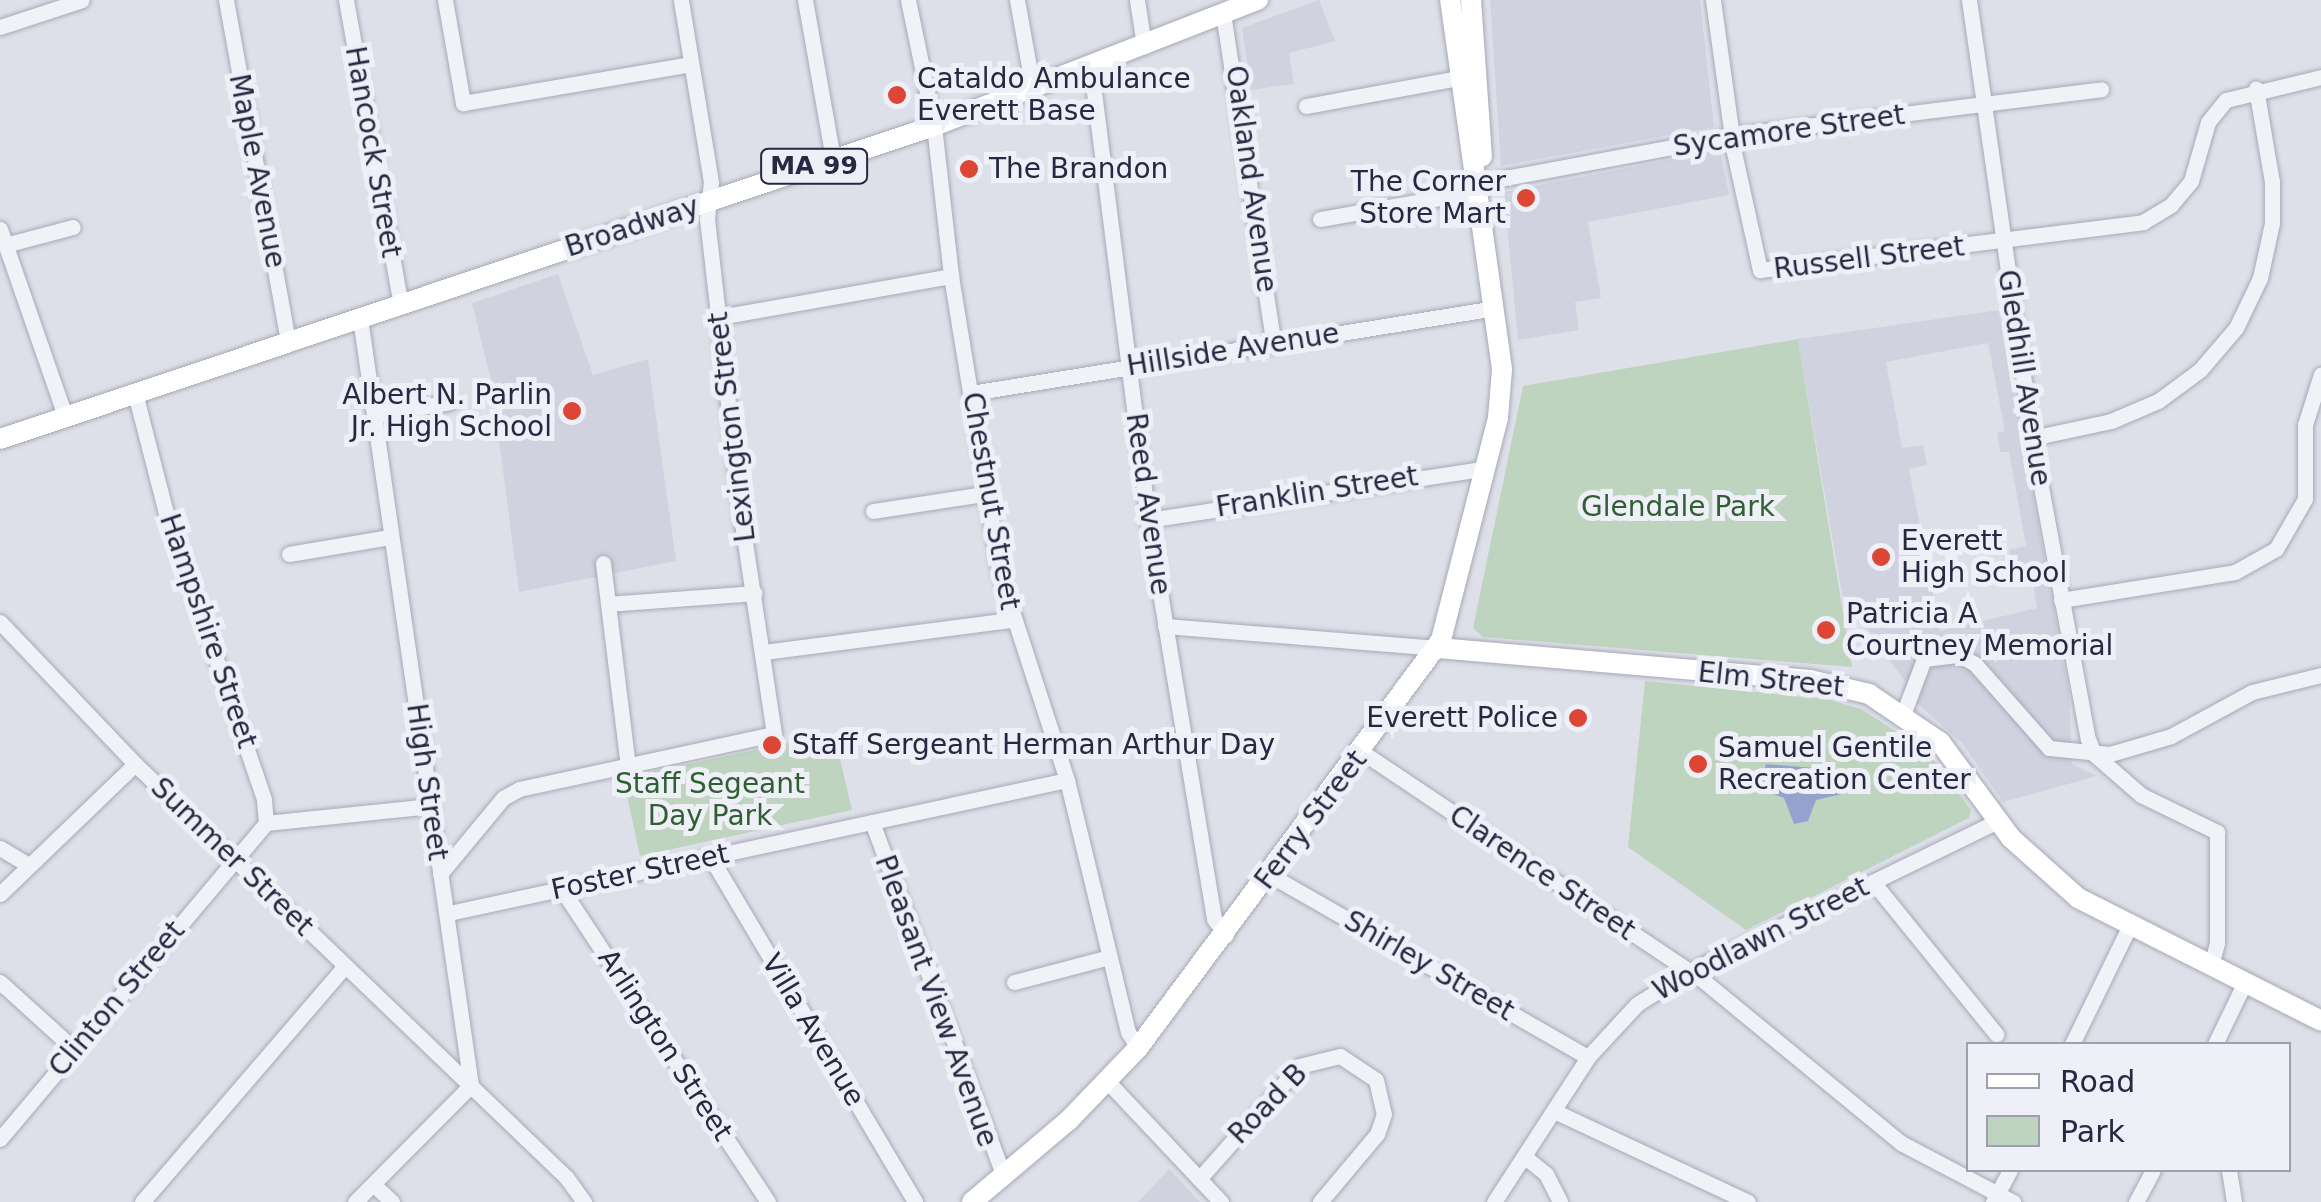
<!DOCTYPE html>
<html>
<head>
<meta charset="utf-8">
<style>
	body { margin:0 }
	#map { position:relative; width:2321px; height:1202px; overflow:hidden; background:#dee0e9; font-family:"DejaVu Sans",sans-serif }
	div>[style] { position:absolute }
	.built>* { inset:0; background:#d0d2df }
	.green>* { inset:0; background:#bed4be }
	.water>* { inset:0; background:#95a2ce }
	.roads { filter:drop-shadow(0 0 2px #a6a9b7) drop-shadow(0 0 2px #a6a9b7) }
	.minor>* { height:15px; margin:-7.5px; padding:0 7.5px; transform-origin:7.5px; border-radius:7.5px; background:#f1f2f7 }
	.major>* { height:20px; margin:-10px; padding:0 10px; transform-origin:10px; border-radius:10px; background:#fff }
	.dots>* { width:28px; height:28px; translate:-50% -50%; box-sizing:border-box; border:5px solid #eeeff7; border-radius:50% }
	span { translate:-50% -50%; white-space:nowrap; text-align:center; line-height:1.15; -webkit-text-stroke:10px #eeeff7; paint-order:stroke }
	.shield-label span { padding:2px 8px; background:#eeeff7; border:2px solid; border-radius:8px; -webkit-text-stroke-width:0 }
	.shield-label { font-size:25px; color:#252942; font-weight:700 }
	.poi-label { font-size:28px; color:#252942 }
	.left { translate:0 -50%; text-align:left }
	.right { translate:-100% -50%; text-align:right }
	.street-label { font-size:28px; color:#252942 }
	.park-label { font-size:28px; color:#315f34 }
	.legend { position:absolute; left:1966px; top:1042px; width:325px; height:130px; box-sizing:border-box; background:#eeeff7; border:2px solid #9ea0af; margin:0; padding:12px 18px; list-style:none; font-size:30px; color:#252942 }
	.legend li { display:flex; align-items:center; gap:20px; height:50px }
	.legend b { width:50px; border:2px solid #9ea0af }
</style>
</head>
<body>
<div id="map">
	<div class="built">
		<div style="clip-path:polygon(1319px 0,1335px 41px,1289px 53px,1294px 84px,1251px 90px,1242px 28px)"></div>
		<div style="clip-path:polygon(1490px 0,1700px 0,1714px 127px,1501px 166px)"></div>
		<div style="clip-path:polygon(1720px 150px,1729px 195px,1588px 222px,1601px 298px,1575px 302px,1579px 330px,1518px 340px,1504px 192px)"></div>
		<div style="clip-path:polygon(558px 274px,593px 375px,648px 359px,676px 561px,519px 592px,491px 380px,472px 303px)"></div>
		<div style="clip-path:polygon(evenodd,1999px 310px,2069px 692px,2072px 764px,2097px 776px,2003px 802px,1963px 744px,1902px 690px,1906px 683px,1842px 594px,1798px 339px,1999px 310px,1988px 343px,2005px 431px,1997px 433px,2000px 452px,2009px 452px,2026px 546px,2009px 550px,2012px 567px,2030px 565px,2037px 608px,1940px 631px,1909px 469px,1927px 465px,1923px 445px,1902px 448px,1886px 362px,1988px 343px)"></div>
		<div style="clip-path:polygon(1169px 1169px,1200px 1202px,1138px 1202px)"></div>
	</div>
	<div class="green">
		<div style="clip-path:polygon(1798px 339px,1852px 667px,1483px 637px,1473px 628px,1523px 386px)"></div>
		<div style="clip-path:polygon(1645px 681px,1826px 699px,1861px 709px,1928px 752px,1971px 810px,1969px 818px,1746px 930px,1628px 847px)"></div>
		<div style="clip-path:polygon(834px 733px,852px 810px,640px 856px,623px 778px)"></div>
	</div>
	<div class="water">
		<div style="clip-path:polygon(1766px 764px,1839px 770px,1842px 794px,1816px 800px,1808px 821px,1794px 824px,1784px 798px,1760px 789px)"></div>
	</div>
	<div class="roads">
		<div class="minor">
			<div style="left:226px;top:0;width:347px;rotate:79.7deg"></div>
			<div style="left:346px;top:0;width:310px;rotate:79.8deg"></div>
			<div style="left:445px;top:0;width:105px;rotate:80.1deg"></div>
			<div style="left:463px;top:103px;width:230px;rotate:-9.7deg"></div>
			<div style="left:805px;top:0;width:161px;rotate:80deg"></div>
			<div style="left:908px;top:0;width:129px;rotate:78.3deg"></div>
			<div style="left:934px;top:126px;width:151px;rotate:83.5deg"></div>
			<div style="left:951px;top:276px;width:302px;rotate:80.7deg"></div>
			<div style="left:1000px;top:574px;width:217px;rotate:72deg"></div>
			<div style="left:1067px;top:780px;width:259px;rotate:76.4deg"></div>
			<div style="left:1128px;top:1032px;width:19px;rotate:58deg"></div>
			<div style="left:1017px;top:0;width:90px;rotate:79.8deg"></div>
			<div style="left:1137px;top:0;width:47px;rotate:81.3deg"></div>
			<div style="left:1713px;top:0;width:153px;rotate:82.1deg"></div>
			<div style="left:1734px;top:152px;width:121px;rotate:77.6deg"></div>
			<div style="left:1760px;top:270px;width:386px;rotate:-7.1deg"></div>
			<div style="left:2143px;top:222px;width:33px;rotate:-31deg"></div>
			<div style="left:2171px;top:205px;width:31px;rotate:-50deg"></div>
			<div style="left:2191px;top:181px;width:61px;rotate:-73.9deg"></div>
			<div style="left:2208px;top:122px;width:28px;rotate:-51deg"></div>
			<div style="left:2226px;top:100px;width:98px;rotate:-13.6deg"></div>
			<div style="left:1969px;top:0;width:443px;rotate:81.8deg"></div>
			<div style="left:2032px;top:438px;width:306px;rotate:79.5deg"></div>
			<div style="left:2088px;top:739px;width:16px;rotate:68deg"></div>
			<div style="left:2094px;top:754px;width:62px;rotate:41.1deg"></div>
			<div style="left:2141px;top:795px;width:85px;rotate:26deg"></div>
			<div style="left:2217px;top:832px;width:111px;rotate:90deg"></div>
			<div style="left:2217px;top:943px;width:24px;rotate:105deg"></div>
			<div style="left:1223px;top:13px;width:336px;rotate:81.3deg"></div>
			<div style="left:0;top:27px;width:86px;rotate:-18.2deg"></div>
			<div style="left:1091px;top:68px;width:456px;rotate:82.8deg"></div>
			<div style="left:1148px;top:520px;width:404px;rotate:80.6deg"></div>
			<div style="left:1214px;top:919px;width:20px;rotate:53deg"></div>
			<div style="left:1306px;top:106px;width:166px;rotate:-10.4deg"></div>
			<div style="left:1478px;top:183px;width:269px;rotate:-10.5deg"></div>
			<div style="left:1742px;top:134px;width:362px;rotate:-7.1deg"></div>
			<div style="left:1320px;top:219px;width:161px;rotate:-10deg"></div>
			<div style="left:0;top:229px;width:198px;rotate:70.8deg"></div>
			<div style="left:5px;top:245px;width:70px;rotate:-14.8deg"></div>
			<div style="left:719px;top:317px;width:236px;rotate:-10deg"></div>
			<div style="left:360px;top:318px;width:775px;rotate:81.77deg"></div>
			<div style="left:971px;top:393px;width:531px;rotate:-9.21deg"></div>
			<div style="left:375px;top:415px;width:76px;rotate:-9.8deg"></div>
			<div style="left:2032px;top:438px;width:81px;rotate:-12.1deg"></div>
			<div style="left:2111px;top:421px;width:51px;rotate:-23.1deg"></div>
			<div style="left:2158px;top:401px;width:52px;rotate:-36.4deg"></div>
			<div style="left:2200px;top:370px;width:55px;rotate:-49.4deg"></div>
			<div style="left:2236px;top:328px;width:55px;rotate:-64.4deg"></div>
			<div style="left:2260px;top:278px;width:56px;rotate:-77.7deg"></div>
			<div style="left:2272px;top:223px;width:41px;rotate:-90deg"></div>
			<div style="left:2272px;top:182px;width:95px;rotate:-99.7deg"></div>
			<div style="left:873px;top:511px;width:112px;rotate:-8.7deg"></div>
			<div style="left:1148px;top:520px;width:342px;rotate:-8.7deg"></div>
			<div style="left:289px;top:554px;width:102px;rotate:-9.6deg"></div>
			<div style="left:603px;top:563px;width:206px;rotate:83deg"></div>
			<div style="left:2061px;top:600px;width:176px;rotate:-9.1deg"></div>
			<div style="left:2235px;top:572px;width:47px;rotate:-29.3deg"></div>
			<div style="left:2276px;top:549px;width:58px;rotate:-59.9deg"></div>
			<div style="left:2305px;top:499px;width:74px;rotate:-90deg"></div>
			<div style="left:2305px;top:425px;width:53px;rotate:-72.6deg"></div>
			<div style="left:608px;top:604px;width:147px;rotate:-4.3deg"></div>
			<div style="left:0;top:622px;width:196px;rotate:46.4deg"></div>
			<div style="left:135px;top:764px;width:597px;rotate:43.78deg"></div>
			<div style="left:566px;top:1177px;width:31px;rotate:54deg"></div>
			<div style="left:1165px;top:626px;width:274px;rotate:4.6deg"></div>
			<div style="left:764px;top:652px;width:250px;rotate:-7.4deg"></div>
			<div style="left:1904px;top:712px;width:57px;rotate:-69.3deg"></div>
			<div style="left:1924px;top:659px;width:35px;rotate:-7deg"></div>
			<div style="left:1959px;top:655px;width:18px;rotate:29deg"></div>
			<div style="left:1975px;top:664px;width:112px;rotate:48.6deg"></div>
			<div style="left:2049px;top:748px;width:61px;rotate:5.6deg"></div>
			<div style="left:2110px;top:754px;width:64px;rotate:-16.4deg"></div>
			<div style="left:2171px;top:736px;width:92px;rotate:-28.5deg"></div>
			<div style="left:2252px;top:692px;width:71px;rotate:-13.8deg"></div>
			<div style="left:1362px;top:752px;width:413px;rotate:33.8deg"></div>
			<div style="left:1705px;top:982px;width:254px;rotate:39.4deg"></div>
			<div style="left:1901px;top:1143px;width:127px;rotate:27.8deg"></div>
			<div style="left:872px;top:822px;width:379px;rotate:69.6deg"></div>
			<div style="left:266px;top:823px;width:166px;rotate:-5.9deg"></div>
			<div style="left:0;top:848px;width:33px;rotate:31deg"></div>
			<div style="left:711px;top:858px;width:400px;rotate:59.3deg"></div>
			<div style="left:440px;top:874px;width:99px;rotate:-50.3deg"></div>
			<div style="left:503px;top:798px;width:18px;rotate:-29deg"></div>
			<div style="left:519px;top:789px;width:261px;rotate:-12.2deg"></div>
			<div style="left:774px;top:734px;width:219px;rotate:-98.6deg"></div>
			<div style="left:741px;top:517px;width:300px;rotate:-96.5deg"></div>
			<div style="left:707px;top:219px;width:37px;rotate:-84deg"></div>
			<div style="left:711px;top:182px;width:184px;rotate:-99.4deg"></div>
			<div style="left:1270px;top:875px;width:366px;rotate:29.8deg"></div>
			<div style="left:1873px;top:882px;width:196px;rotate:51deg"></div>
			<div style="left:561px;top:888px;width:376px;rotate:56.6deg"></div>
			<div style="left:0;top:894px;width:187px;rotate:-43.9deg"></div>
			<div style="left:449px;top:913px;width:632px;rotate:-12.15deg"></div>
			<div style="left:0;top:982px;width:101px;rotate:42.2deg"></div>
			<div style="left:1014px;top:982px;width:98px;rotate:-14.7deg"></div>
			<div style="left:2072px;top:1044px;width:130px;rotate:-64deg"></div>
			<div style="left:2215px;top:1044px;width:67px;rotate:-64.2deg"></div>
			<div style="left:1108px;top:1082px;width:165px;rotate:46.7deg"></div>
			<div style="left:1554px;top:1111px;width:214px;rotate:25.1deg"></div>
			<div style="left:0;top:1139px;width:413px;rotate:-49.9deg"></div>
			<div style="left:266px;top:823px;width:24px;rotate:-95deg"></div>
			<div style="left:264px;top:799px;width:302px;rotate:-108.9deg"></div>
			<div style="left:166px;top:513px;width:124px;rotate:-104.5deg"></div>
			<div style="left:1525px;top:1157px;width:27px;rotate:39deg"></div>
			<div style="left:1546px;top:1174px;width:31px;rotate:63deg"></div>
			<div style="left:2229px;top:1170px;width:32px;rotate:81deg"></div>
			<div style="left:1199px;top:1179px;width:151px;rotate:-48.5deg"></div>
			<div style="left:1299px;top:1066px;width:42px;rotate:-13.7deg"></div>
			<div style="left:1340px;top:1056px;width:43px;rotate:33.7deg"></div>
			<div style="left:1376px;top:1080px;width:35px;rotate:77deg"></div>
			<div style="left:1384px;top:1114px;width:21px;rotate:109deg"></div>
			<div style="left:1377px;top:1134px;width:89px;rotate:130deg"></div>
			<div style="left:373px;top:1184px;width:26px;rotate:43deg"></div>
			<div style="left:142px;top:1202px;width:310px;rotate:-49.3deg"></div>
			<div style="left:355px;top:1202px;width:165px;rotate:-45.2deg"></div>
			<div style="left:1494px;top:1202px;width:173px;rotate:-57deg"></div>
			<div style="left:1588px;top:1057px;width:72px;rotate:-47.2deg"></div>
			<div style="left:1637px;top:1004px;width:60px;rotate:-32.1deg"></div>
			<div style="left:1688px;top:972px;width:345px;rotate:-26deg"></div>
			<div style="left:1993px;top:1202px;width:36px;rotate:-62deg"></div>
			<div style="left:2136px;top:1202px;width:36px;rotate:-62deg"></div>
		</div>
		<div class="major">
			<div style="left:1471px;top:0;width:157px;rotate:86deg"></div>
			<div style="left:0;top:439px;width:985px;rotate:-18.53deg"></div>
			<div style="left:934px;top:126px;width:348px;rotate:-21.3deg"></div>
			<div style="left:1438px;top:648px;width:373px;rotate:4.9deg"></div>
			<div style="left:1810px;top:680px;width:61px;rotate:13.3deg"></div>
			<div style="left:1869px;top:694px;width:86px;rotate:34.1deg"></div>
			<div style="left:1940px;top:742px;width:119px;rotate:53.5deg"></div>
			<div style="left:2011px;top:838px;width:90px;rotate:41.8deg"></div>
			<div style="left:2078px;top:898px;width:272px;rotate:26.8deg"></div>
			<div style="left:972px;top:1202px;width:126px;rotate:-40.2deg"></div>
			<div style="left:1068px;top:1121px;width:101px;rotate:-46.2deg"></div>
			<div style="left:1138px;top:1048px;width:508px;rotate:-53.4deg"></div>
			<div style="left:1441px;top:640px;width:229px;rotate:-75.6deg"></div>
			<div style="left:1498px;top:418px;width:49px;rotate:-85.3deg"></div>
			<div style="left:1502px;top:369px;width:373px;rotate:-98deg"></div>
		</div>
	</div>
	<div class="dots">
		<div style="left:897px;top:95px;background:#dd4635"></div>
		<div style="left:969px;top:169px;background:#dd4635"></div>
		<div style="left:1526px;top:198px;background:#dd4635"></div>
		<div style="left:572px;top:411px;background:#dd4635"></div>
		<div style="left:1881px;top:557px;background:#dd4635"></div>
		<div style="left:1826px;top:630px;background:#dd4635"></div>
		<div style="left:1578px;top:718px;background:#dd4635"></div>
		<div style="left:772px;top:745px;background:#dd4635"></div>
		<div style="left:1698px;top:764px;background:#dd4635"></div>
	</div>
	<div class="shield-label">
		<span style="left:814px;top:166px">MA 99</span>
	</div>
	<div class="poi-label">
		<span class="left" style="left:917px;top:95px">Cataldo Ambulance<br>Everett Base</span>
		<span class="left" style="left:989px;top:169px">The Brandon</span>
		<span class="right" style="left:1506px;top:198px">The Corner<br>Store Mart</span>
		<span class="right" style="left:552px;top:411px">Albert N. Parlin<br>Jr. High School</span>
		<span class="left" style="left:1901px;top:557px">Everett<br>High School</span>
		<span class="left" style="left:1846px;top:630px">Patricia A<br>Courtney Memorial</span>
		<span class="right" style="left:1558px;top:718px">Everett Police</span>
		<span class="left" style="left:792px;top:745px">Staff Sergeant Herman Arthur Day</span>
		<span class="left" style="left:1718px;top:764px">Samuel Gentile<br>Recreation Center</span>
	</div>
	<div class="street-label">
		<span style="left:1789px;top:131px;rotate:-8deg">Sycamore Street</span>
		<span style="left:373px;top:152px;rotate:80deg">Hancock Street</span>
		<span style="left:257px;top:171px;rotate:79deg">Maple Avenue</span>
		<span style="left:1251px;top:179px;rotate:82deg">Oakland Avenue</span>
		<span style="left:632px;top:227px;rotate:-18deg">Broadway</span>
		<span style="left:1869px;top:258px;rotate:-7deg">Russell Street</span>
		<span style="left:1233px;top:350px;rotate:-9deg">Hillside Avenue</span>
		<span style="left:2024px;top:378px;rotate:81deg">Gledhill Avenue</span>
		<span style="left:732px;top:427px;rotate:-97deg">Lexington Street</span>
		<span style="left:1317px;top:492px;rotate:-9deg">Franklin Street</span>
		<span style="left:991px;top:501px;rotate:80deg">Chestnut Street</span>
		<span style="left:1148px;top:504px;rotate:82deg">Reed Avenue</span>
		<span style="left:208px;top:631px;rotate:71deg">Hampshire Street</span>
		<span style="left:1771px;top:680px;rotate:6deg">Elm Street</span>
		<span style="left:427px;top:782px;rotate:82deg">High Street</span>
		<span style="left:1311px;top:820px;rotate:-53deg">Ferry Street</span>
		<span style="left:232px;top:857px;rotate:44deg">Summer Street</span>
		<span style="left:640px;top:872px;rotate:-12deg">Foster Street</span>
		<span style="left:1542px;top:873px;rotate:34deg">Clarence Street</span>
		<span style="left:1761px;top:939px;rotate:-27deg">Woodlawn Street</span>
		<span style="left:1429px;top:966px;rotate:30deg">Shirley Street</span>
		<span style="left:117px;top:999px;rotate:-50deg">Clinton Street</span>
		<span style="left:936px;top:1001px;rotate:70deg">Pleasant View Avenue</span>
		<span style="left:813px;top:1030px;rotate:59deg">Villa Avenue</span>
		<span style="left:665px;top:1045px;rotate:57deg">Arlington Street</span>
		<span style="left:1268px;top:1104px;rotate:-46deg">Road B</span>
	</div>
	<div class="park-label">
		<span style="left:1678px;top:507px">Glendale Park</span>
		<span style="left:710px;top:800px">Staff Segeant<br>Day Park</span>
	</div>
	<ul class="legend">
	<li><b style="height:12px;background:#fff"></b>Road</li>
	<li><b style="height:28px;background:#bed4be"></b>Park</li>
	</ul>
</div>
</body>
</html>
